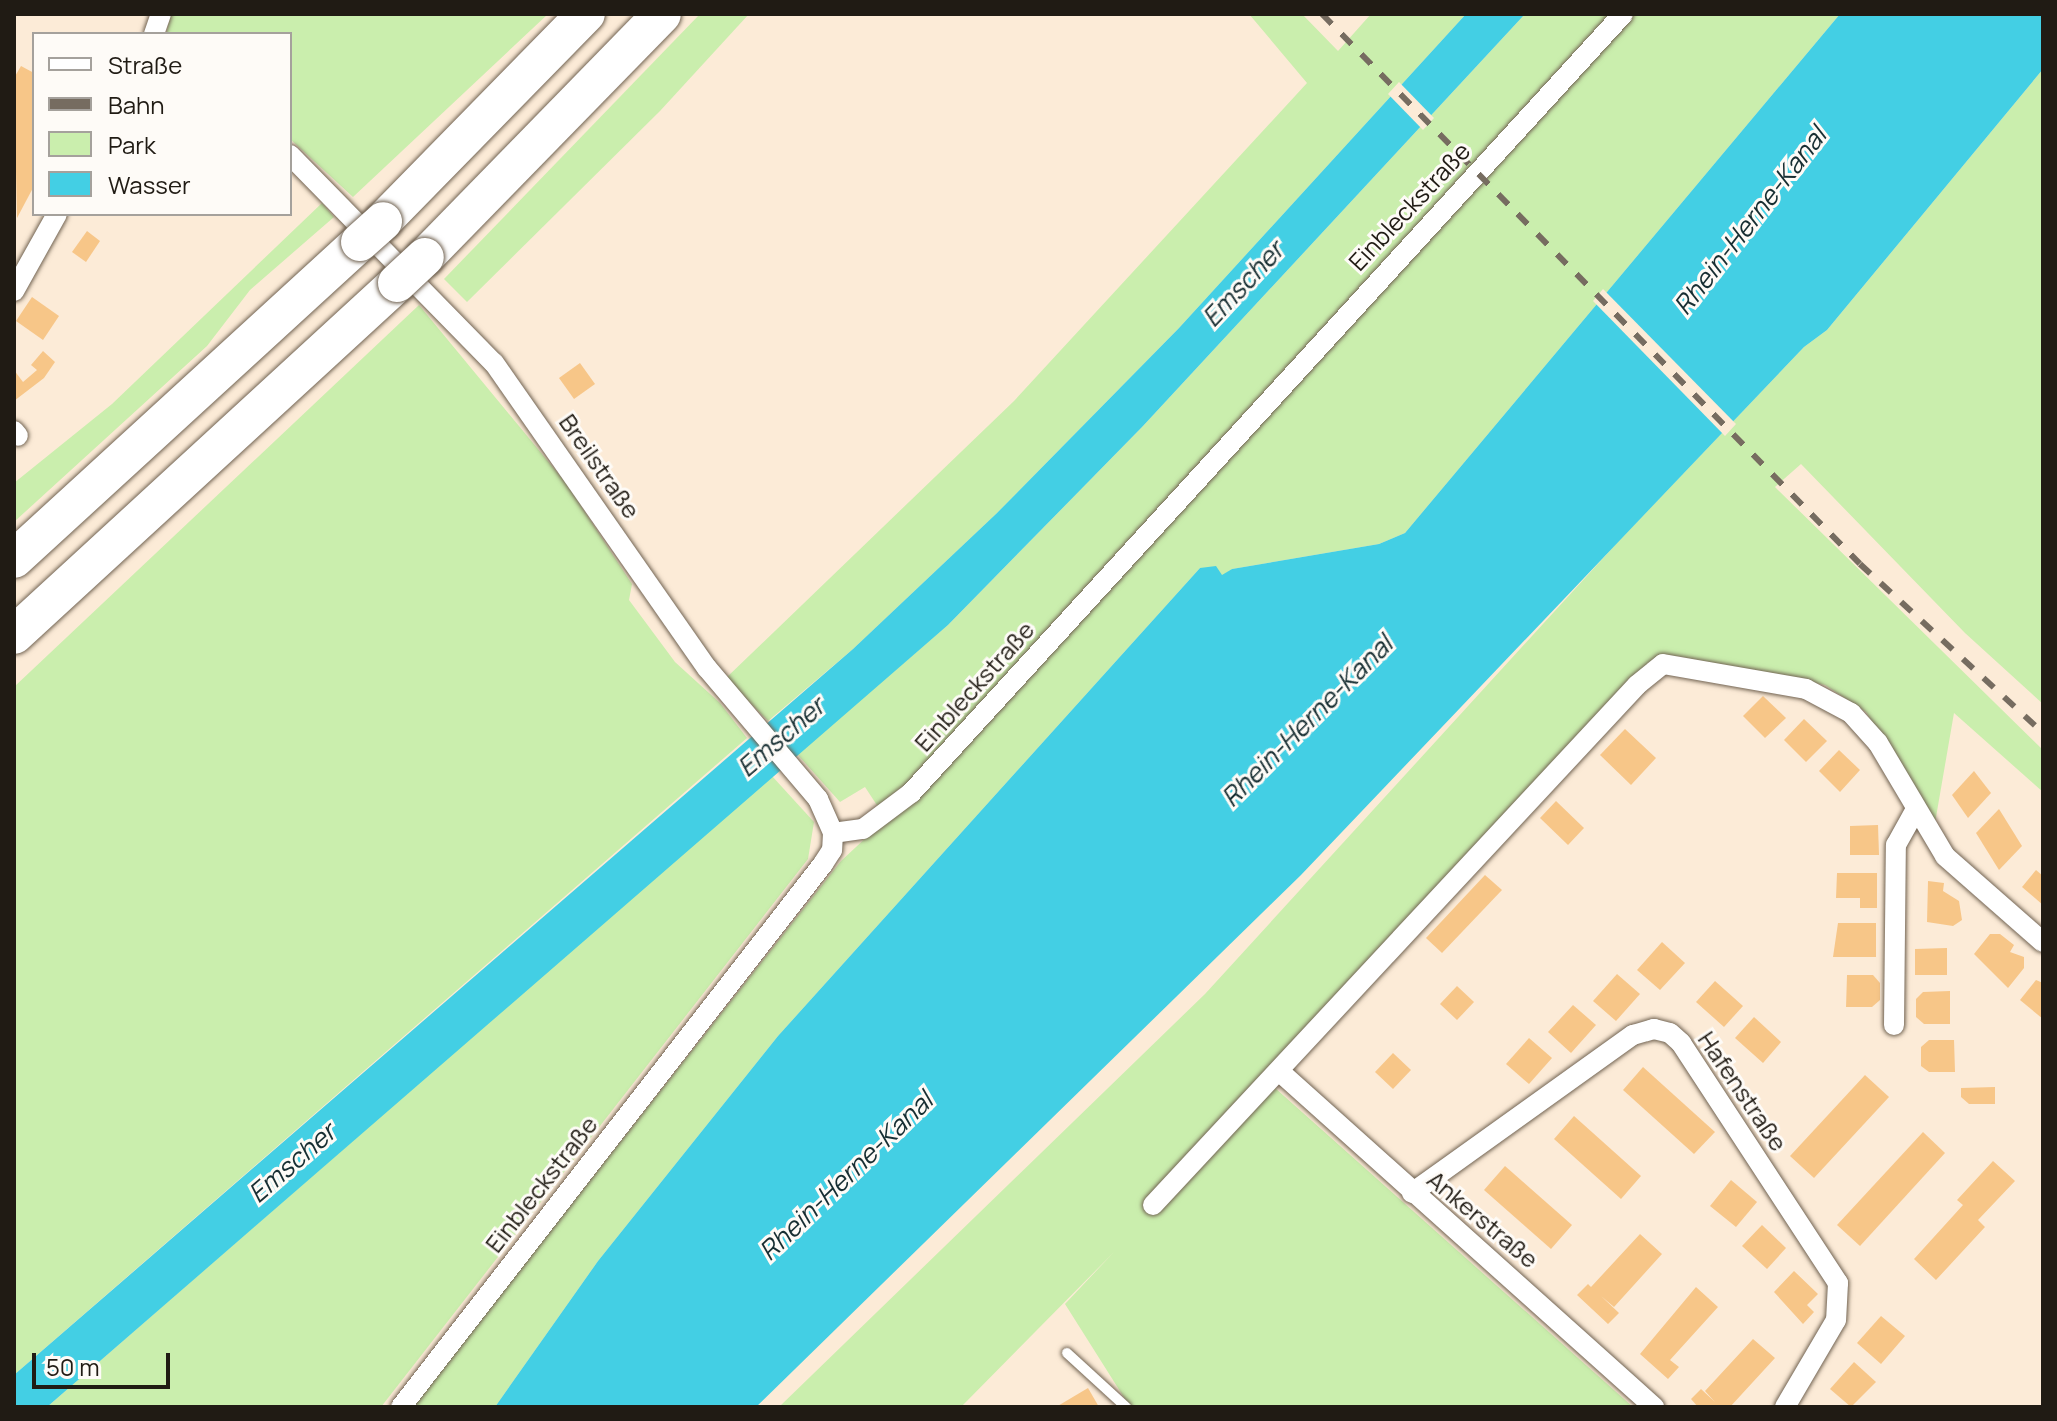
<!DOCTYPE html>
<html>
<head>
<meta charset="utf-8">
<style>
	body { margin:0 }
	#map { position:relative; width:2057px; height:1421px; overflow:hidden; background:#fcebd7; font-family:Manrope,sans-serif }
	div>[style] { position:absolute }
	.green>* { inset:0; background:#caeead }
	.water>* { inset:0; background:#43cfe4 }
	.pier>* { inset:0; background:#fcebd7 }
	.building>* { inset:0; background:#f7c688 }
	.roads { filter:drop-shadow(0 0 2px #716352) drop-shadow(0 0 2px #716352) }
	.service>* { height:10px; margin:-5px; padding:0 5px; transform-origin:5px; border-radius:5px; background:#fff }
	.minor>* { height:20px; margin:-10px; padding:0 10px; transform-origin:10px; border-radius:10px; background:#fff }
	.motorway>* { height:38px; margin:-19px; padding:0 19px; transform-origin:19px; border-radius:19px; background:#fff }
	.rail>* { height:6px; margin-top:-3px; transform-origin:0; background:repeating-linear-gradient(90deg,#766c60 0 14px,transparent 0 28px) }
	.bridges { filter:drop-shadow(0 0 2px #716352) drop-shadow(0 0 2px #716352) }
	.motorway-bridge>* { height:38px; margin:-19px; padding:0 19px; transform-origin:19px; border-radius:19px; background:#fff }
	span { translate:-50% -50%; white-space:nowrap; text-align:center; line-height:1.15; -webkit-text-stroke:6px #fefbf7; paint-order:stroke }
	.street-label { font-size:24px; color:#201b14 }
	.water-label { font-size:26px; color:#172e32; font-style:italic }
	.frame { position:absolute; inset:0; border:16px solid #201b14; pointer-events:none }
	.legend { position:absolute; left:32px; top:32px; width:260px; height:184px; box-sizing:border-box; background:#fefbf7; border:2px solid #a5a19c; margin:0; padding:10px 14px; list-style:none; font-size:24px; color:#201b14 }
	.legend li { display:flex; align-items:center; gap:16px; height:40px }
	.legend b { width:40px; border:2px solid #a5a19c }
	.scale { position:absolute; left:32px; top:1353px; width:138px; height:36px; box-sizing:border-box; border:4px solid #201b14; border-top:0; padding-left:10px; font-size:24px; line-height:28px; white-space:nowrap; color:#201b14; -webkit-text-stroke:6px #fefbf7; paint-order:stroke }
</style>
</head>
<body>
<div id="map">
	<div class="green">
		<div style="clip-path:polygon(171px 14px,548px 14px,353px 197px,290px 139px,290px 34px,166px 34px)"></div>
		<div style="clip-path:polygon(700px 14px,749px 14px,660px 111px,467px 302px,444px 279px)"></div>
		<div style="clip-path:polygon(1249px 14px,1302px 14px,1338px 51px,1371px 14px,1466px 14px,1179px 328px,997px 513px,853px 649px,768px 721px,726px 678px,1014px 401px,1307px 83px)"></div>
		<div style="clip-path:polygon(1525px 14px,1840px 14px,1405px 533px,1379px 544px,1232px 569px,1222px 576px,1200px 568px,778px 1036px,598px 1261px,495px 1407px,412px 1407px,841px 861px,886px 819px,865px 787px,840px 802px,797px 754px,948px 625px,1143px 426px)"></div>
		<div style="clip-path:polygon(2043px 69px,2043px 704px,1965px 633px,1801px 464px,1775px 487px,2043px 750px,2043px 792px,1954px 713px,1935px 823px,1866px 712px,1825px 685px,1677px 656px,1275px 1088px,1633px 1407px,1130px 1407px,1065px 1304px,1114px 1252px,961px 1407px,779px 1407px,1205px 994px,1617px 543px,1804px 347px,1827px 330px)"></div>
		<div style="clip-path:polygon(322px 203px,334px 217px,250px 290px,207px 346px,14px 522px,14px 483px,112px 404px)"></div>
		<div style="clip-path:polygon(419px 305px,566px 483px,632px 584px,629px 600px,675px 662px,720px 703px,747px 738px,14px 1375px,14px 687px)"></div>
		<div style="clip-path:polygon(772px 776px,814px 822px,808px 859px,381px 1407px,47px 1407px)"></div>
	</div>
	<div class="water">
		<div style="clip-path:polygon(1466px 14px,1525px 14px,1143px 426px,948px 625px,47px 1407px,14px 1407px,14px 1375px,853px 649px,997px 513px,1179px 328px)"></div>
		<div style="clip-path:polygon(1840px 14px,2043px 14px,2043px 69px,1827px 330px,1804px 347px,1301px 875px,756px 1407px,495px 1407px,598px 1261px,778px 1036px,1200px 568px,1216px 566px,1222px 575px,1232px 569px,1379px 544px,1405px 533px)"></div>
	</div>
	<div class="pier">
		<div style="clip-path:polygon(1399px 82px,1434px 118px,1423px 130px,1388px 94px)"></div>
		<div style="clip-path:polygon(1603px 289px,1736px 424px,1725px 436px,1593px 301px)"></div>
	</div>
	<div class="building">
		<div style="clip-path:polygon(21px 66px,34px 73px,34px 186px,17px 218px,14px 78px)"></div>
		<div style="clip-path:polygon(87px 231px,100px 241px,86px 262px,72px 252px)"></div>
		<div style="clip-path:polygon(32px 297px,59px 316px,43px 340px,16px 321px)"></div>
		<div style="clip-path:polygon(43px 351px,55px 362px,44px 378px,14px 401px,14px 370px,23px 382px,37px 370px,31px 365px)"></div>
		<div style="clip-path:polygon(580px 363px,595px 384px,574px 399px,559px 378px)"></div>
		<div style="clip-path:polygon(1763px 696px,1786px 718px,1765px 738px,1743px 716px)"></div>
		<div style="clip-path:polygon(1804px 719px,1827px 741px,1806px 762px,1784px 740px)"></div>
		<div style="clip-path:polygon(1625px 729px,1656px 758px,1631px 785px,1600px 755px)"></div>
		<div style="clip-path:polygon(1839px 750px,1860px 770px,1840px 792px,1819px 771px)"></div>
		<div style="clip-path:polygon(1974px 771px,1991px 793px,1968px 818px,1952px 795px)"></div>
		<div style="clip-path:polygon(1556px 801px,1584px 828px,1568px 845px,1540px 818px)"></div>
		<div style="clip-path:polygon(1999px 809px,2022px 846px,1999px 870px,1976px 833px)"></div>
		<div style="clip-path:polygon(1878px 825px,1879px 855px,1850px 855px,1850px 826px)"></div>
		<div style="clip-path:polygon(2036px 870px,2043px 876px,2043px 905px,2022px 887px)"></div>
		<div style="clip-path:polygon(1837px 873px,1877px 873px,1877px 908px,1860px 908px,1860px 898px,1836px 898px)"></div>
		<div style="clip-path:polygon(1485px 875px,1502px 890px,1442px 953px,1426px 938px)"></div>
		<div style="clip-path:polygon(1928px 881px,1944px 883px,1943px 891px,1959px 901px,1962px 920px,1953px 926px,1927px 922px)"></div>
		<div style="clip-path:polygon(1838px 923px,1876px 923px,1876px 957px,1833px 957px)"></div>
		<div style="clip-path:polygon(1990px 934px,2000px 934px,2014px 945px,2010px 952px,2024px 957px,2024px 968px,2008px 988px,1974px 954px)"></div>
		<div style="clip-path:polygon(1662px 942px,1685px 963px,1660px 990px,1637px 970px)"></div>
		<div style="clip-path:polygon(1947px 948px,1947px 975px,1915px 975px,1915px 949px)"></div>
		<div style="clip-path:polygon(1617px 974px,1640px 994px,1616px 1021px,1593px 1001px)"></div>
		<div style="clip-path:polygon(1847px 975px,1873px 975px,1880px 983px,1880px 1000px,1872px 1007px,1846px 1007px)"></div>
		<div style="clip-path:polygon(2036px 980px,2043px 983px,2043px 1019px,2020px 1000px)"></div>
		<div style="clip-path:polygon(1715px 981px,1743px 1006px,1724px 1027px,1696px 1002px)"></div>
		<div style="clip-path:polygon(1457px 986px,1474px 1002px,1457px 1020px,1440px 1004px)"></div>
		<div style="clip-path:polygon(1950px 991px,1950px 1024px,1924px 1024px,1916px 1017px,1916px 999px,1923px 992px)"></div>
		<div style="clip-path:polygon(1573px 1005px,1596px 1025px,1571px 1053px,1548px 1032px)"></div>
		<div style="clip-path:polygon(1754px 1017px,1781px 1042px,1763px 1063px,1735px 1038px)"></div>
		<div style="clip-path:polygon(1529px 1038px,1552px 1058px,1529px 1084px,1506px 1064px)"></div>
		<div style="clip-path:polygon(1929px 1040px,1954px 1040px,1955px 1072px,1929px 1072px,1921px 1066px,1921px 1047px)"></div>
		<div style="clip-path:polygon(1393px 1053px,1411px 1070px,1393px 1089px,1375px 1072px)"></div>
		<div style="clip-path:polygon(1643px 1067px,1715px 1132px,1694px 1154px,1623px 1090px)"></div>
		<div style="clip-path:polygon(1865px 1075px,1889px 1097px,1814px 1178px,1790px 1156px)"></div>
		<div style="clip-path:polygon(1995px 1087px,1995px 1104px,1969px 1104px,1961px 1097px,1961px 1088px)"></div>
		<div style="clip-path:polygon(1574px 1116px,1641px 1176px,1621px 1199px,1554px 1139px)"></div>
		<div style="clip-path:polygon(1923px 1132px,1945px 1153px,1860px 1246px,1837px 1225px)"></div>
		<div style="clip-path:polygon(1993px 1161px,2015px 1181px,1978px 1220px,1985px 1227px,1936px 1280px,1914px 1259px,1963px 1205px,1957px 1200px)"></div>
		<div style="clip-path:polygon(1505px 1166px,1572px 1225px,1551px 1249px,1484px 1190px)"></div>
		<div style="clip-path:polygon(1731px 1180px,1757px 1202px,1736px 1227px,1710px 1206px)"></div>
		<div style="clip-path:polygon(1762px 1225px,1786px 1248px,1767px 1269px,1742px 1246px)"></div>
		<div style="clip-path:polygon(1640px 1234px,1662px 1254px,1614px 1307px,1601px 1296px,1619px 1313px,1608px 1324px,1577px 1295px,1588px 1284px,1591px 1287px)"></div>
		<div style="clip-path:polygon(1794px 1271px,1818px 1294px,1807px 1305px,1814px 1312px,1803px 1324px,1774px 1292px)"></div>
		<div style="clip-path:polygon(1696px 1287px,1718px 1307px,1670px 1360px,1679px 1367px,1668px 1379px,1640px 1354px)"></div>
		<div style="clip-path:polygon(1881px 1316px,1905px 1336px,1881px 1364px,1857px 1343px)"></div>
		<div style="clip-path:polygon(1753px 1339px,1775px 1358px,1730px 1407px,1698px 1407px,1691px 1399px,1701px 1389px,1715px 1402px,1705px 1391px)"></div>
		<div style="clip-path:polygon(1854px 1362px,1876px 1382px,1851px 1407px,1830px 1389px)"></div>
		<div style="clip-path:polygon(1088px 1388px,1099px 1407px,1056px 1407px)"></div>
	</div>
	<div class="roads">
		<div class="service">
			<div style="left:1067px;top:1353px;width:80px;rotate:42.5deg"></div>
		</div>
		<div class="minor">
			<div style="left:154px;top:34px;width:21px;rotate:-71deg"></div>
			<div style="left:290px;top:155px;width:291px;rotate:45.6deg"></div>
			<div style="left:494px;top:363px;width:372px;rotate:55.1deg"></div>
			<div style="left:707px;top:668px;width:172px;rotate:49.7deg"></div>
			<div style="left:818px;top:799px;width:37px;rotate:66deg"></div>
			<div style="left:833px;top:833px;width:17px;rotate:93deg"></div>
			<div style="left:832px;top:850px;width:17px;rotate:123deg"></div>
			<div style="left:823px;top:864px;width:688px;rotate:127.85deg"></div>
			<div style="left:14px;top:291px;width:88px;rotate:-60.8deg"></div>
			<div style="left:14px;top:431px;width:6px;rotate:51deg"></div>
			<div style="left:833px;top:833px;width:30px;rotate:-8deg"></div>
			<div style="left:863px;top:829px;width:60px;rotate:-36.9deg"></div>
			<div style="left:911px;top:793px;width:1055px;rotate:-47.57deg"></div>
			<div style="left:1894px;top:1025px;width:180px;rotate:-89.4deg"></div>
			<div style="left:1896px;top:845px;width:41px;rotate:-60.9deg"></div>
			<div style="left:1279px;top:1071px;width:504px;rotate:41.86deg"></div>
			<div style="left:1412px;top:1193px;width:272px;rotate:-35.6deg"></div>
			<div style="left:1633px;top:1035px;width:22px;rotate:-16deg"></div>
			<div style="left:1654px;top:1029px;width:16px;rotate:14deg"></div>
			<div style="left:1670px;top:1033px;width:15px;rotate:42deg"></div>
			<div style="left:1681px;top:1043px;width:287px;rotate:56.8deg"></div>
			<div style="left:1838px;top:1283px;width:37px;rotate:93deg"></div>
			<div style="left:1836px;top:1320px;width:101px;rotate:120.4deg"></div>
			<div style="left:1153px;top:1205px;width:710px;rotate:-47.05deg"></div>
			<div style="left:1637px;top:685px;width:33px;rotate:-39deg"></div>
			<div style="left:1663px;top:664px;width:145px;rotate:9.9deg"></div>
			<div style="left:1806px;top:689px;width:51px;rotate:28.1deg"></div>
			<div style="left:1851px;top:713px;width:40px;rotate:48deg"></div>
			<div style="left:1878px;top:743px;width:131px;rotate:59.3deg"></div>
			<div style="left:1945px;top:856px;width:130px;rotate:41.3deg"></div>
		</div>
		<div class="motorway">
			<div style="left:383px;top:221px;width:290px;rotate:-45.6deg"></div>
			<div style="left:425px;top:257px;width:339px;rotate:-45.7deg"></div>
			<div style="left:14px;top:559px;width:469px;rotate:-42.5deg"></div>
			<div style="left:14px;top:635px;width:520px;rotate:-42.58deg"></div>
		</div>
	</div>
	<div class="rail">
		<div style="left:1322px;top:14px;width:769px;rotate:45.63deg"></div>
		<div style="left:1860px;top:564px;width:249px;rotate:42.7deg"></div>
	</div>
	<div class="bridges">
		<div class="motorway-bridge">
			<div style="left:360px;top:242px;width:31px;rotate:-42deg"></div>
			<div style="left:397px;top:283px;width:38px;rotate:-43deg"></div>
		</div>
	</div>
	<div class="street-label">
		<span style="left:1409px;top:206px;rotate:-47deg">Einbleckstraße</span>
		<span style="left:600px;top:466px;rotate:55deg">Breilstraße</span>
		<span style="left:974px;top:686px;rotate:-48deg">Einbleckstraße</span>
		<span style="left:1743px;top:1091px;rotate:56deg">Hafenstraße</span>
		<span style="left:541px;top:1184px;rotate:-52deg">Einbleckstraße</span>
		<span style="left:1483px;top:1219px;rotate:40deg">Ankerstraße</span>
	</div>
	<div class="water-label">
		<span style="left:1750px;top:221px;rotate:-52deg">Rhein-Herne-Kanal</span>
		<span style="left:1243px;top:284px;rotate:-47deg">Emscher</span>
		<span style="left:1307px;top:721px;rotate:-45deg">Rhein-Herne-Kanal</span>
		<span style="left:781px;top:737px;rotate:-41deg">Emscher</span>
		<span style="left:292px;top:1163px;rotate:-41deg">Emscher</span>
		<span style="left:846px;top:1176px;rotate:-44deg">Rhein-Herne-Kanal</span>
	</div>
	<div class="frame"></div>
	<ul class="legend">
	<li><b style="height:10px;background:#fff"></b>Straße</li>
	<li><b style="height:10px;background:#766c60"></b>Bahn</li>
	<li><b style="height:22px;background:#caeead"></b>Park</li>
	<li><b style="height:22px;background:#43cfe4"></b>Wasser</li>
	</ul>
	<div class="scale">50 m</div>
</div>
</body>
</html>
